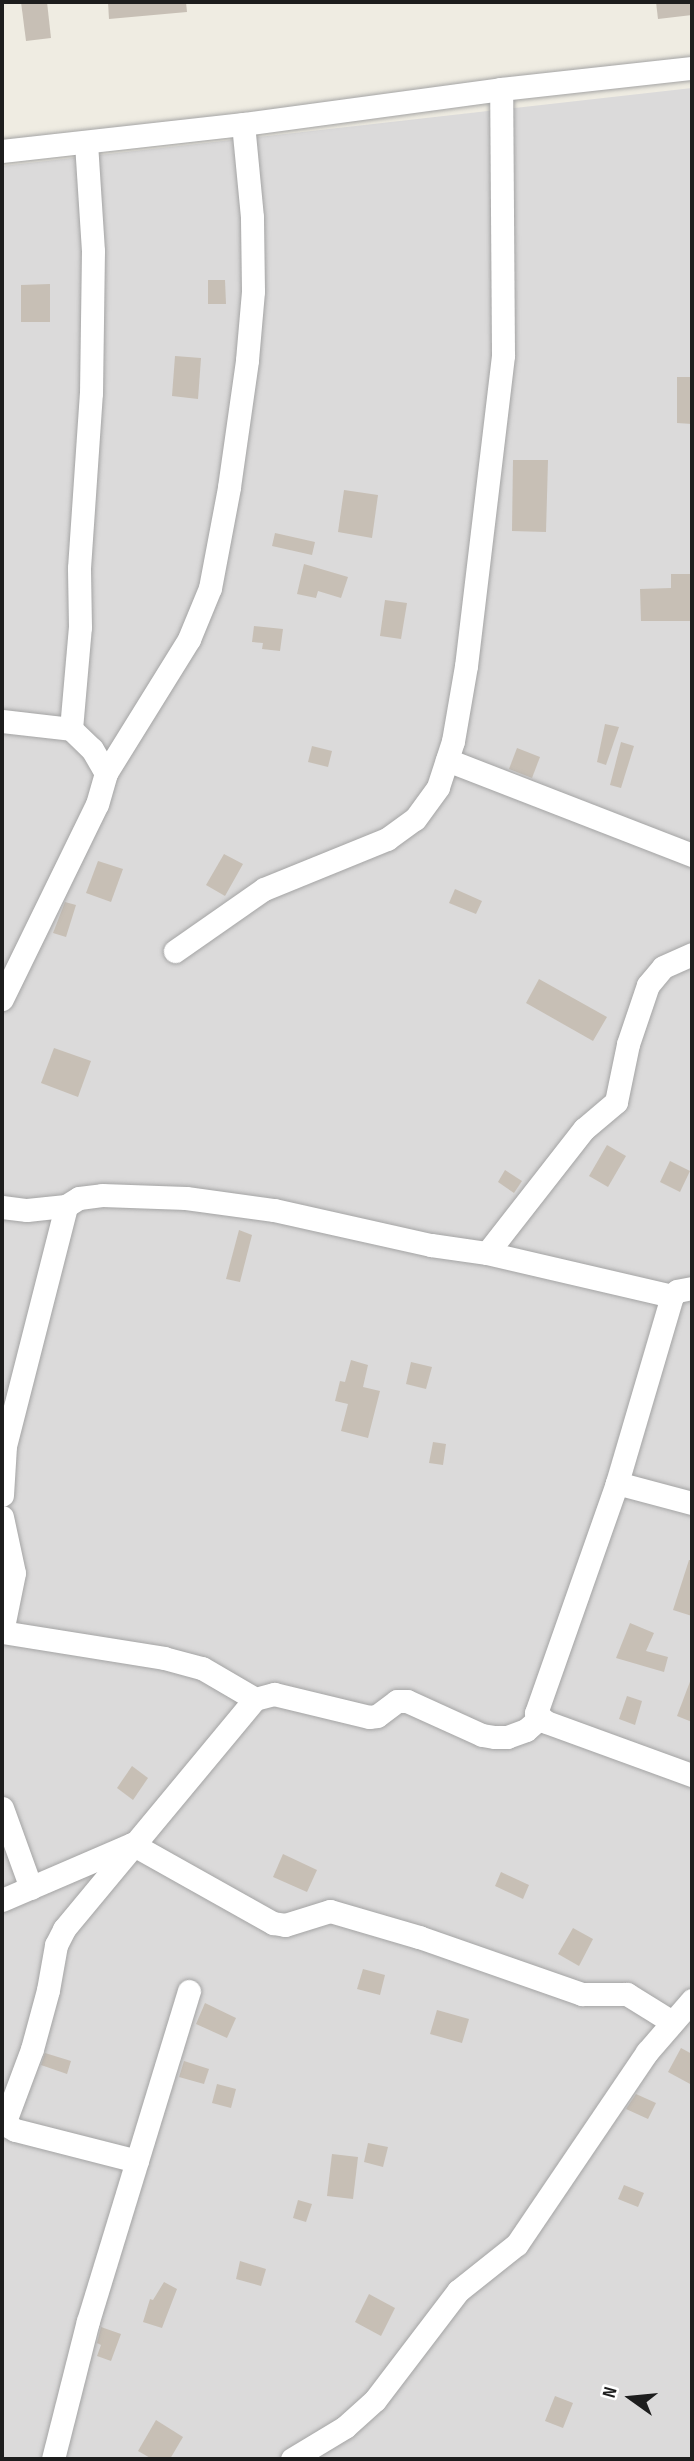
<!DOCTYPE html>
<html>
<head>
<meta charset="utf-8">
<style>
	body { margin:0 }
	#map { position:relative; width:694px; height:2461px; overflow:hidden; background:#efece2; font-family:"Sofia Sans Condensed",sans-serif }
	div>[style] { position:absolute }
	.residential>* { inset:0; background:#dbdada }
	.building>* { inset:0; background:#c7bfb5 }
	.roads { filter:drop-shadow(0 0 2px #a4a4a4) drop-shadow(0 0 2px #a4a4a4) }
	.minor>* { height:23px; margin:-11.5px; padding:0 11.5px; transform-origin:11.5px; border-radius:11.5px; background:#fff }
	span { translate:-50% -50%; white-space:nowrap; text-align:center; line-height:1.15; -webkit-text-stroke:5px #fff; paint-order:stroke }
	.frame { position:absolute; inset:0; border:4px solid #1d1d1d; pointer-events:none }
	.north { position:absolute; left:596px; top:2363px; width:70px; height:70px; -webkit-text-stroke:5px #fff; paint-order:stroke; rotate:285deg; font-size:19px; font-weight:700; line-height:28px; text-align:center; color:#1d1d1d }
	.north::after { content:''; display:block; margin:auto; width:24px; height:32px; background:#1d1d1d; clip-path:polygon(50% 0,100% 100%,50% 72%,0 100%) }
</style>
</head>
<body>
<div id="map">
	<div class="residential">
		<div style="clip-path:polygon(692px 88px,692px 2459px,2px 2459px,2px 166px)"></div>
	</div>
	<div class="building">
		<div style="clip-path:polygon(21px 2px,47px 2px,51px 38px,26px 41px)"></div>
		<div style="clip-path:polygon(108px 2px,186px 2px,187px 12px,109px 19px)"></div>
		<div style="clip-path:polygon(656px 2px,692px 2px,692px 15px,658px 19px)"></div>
		<div style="clip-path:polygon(208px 280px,225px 280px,226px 304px,208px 304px)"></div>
		<div style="clip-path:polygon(50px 284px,50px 322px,21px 322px,21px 285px)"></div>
		<div style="clip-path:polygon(175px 356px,201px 358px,198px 399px,172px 396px)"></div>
		<div style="clip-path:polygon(677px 377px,692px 377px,692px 424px,677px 423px)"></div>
		<div style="clip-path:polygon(513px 460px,548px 460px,546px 532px,512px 531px)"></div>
		<div style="clip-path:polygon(344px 490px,378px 495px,372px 538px,338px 532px)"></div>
		<div style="clip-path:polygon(275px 533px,315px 542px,312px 555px,272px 546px)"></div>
		<div style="clip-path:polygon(304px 564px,348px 577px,341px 598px,318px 591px,316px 598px,297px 594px)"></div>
		<div style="clip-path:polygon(671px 574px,692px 574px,692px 621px,641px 621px,640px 589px,671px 588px)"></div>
		<div style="clip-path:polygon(385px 600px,407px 603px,401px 639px,380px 636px)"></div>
		<div style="clip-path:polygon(254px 626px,283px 629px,280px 651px,262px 649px,263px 643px,252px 642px)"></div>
		<div style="clip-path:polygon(605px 724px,619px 727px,606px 765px,597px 762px)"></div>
		<div style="clip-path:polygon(621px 742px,634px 746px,621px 788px,610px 785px)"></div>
		<div style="clip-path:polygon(312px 746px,332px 751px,328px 767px,308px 762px)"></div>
		<div style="clip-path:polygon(517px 748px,540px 757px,532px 778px,509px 769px)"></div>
		<div style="clip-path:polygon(224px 854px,243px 864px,225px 896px,206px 885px)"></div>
		<div style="clip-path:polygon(98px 861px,123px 869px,111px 902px,86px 893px)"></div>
		<div style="clip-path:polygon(455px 889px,482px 901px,476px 914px,449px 903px)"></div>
		<div style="clip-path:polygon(65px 902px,76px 905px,66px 937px,53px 933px)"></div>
		<div style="clip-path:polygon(539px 979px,607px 1017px,593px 1041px,526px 1003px)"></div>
		<div style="clip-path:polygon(54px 1048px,91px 1061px,78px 1097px,41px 1083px)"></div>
		<div style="clip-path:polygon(607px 1145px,626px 1156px,608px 1187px,589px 1176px)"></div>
		<div style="clip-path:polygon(670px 1161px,690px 1171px,680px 1192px,660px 1182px)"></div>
		<div style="clip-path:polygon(505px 1170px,522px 1181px,514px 1193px,498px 1182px)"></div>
		<div style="clip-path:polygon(239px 1230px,252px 1235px,240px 1282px,226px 1279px)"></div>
		<div style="clip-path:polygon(351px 1360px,368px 1365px,363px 1387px,380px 1391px,368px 1438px,341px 1431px,348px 1404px,335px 1401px,340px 1381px,345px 1382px)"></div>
		<div style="clip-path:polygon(411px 1362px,432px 1367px,426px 1389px,406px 1384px)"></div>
		<div style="clip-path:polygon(433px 1442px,446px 1444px,443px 1465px,429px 1463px)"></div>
		<div style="clip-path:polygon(689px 1560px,692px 1560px,692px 1616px,673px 1610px)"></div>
		<div style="clip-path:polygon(630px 1623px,654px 1633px,646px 1651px,668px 1657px,664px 1672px,616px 1658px)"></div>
		<div style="clip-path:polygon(691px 1679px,692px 1679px,692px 1722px,677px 1716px)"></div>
		<div style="clip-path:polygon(627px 1696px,642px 1701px,635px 1725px,619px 1719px)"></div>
		<div style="clip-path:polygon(132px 1766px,148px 1778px,133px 1800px,117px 1788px)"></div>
		<div style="clip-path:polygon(283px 1854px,317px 1870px,307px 1892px,273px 1877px)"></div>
		<div style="clip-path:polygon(501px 1872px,529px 1885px,523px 1899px,495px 1886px)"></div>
		<div style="clip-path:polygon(573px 1928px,593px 1939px,579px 1966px,558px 1954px)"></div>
		<div style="clip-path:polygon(363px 1969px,385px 1975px,380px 1995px,357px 1989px)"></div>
		<div style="clip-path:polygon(205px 2003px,236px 2018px,227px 2038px,196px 2024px)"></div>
		<div style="clip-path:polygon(437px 2010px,469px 2019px,462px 2043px,430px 2034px)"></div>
		<div style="clip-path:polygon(681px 2048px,692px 2054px,692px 2085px,668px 2072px)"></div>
		<div style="clip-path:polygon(45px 2053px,71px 2061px,67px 2074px,41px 2065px)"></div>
		<div style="clip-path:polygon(184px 2061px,209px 2069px,204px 2084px,179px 2077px)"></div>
		<div style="clip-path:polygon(217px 2084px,236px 2089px,231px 2108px,212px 2103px)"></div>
		<div style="clip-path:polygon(636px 2094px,656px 2103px,648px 2119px,626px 2109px)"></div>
		<div style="clip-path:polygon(368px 2143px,388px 2147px,383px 2167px,364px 2162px)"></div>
		<div style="clip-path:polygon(332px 2154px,358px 2157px,353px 2199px,327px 2196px)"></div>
		<div style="clip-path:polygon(624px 2185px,644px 2193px,638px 2207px,618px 2199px)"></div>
		<div style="clip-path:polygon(298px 2200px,312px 2204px,306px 2222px,293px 2218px)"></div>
		<div style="clip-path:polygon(240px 2261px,266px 2269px,261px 2286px,236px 2279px)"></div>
		<div style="clip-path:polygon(164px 2282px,177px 2289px,162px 2328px,143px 2322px,150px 2299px,153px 2300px)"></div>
		<div style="clip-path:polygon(369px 2294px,395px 2308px,381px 2336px,355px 2322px)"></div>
		<div style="clip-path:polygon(101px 2327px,121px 2334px,111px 2361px,97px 2356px,101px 2345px,97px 2343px)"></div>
		<div style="clip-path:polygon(555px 2396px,573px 2403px,563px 2428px,545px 2421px)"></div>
		<div style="clip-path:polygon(156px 2420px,183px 2437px,170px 2459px,152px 2459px,138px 2451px)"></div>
	</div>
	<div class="roads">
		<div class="minor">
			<div style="left:2px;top:151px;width:243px;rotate:-6.4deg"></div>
			<div style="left:243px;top:124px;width:260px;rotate:-7.7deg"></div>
			<div style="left:501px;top:89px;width:192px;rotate:-6.3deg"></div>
			<div style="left:2px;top:721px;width:69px;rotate:6.6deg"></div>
			<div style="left:71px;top:729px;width:29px;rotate:44deg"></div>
			<div style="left:92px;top:749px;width:28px;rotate:60deg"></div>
			<div style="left:106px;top:773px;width:32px;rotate:106deg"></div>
			<div style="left:97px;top:804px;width:217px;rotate:116deg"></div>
			<div style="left:71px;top:729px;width:102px;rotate:-85deg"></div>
			<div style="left:80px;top:627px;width:59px;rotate:-91deg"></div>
			<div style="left:79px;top:568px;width:175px;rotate:-86.1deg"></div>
			<div style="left:91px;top:393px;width:142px;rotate:-89.2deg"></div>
			<div style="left:93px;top:251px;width:109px;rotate:-93.7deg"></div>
			<div style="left:447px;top:760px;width:263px;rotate:21.2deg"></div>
			<div style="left:106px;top:773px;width:158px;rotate:-58.2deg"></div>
			<div style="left:189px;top:639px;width:55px;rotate:-67.6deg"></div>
			<div style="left:210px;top:588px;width:103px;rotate:-79.3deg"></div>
			<div style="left:229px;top:487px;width:128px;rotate:-81.9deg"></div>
			<div style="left:247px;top:360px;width:69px;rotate:-85deg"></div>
			<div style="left:253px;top:291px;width:74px;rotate:-90.8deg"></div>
			<div style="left:252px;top:217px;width:93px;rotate:-95.5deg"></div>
			<div style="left:175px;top:951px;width:108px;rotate:-34.9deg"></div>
			<div style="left:264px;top:889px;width:133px;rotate:-22.1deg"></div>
			<div style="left:387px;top:839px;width:34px;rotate:-36deg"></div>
			<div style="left:415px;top:819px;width:39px;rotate:-54deg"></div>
			<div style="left:438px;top:787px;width:48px;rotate:-71.9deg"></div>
			<div style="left:453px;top:741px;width:76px;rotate:-80.2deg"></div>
			<div style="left:466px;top:666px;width:313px;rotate:-83.2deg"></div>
			<div style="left:503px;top:355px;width:266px;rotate:-90.4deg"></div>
			<div style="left:2px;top:1207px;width:25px;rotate:7deg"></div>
			<div style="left:27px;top:1210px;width:39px;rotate:-6deg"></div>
			<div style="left:66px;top:1206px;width:15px;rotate:-32deg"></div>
			<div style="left:79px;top:1198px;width:23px;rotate:-7deg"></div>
			<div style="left:102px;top:1195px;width:84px;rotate:2deg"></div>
			<div style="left:186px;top:1198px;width:89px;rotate:7.8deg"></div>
			<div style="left:274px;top:1210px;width:161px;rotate:12.6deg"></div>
			<div style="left:431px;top:1245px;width:57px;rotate:8.1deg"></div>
			<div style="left:487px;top:1253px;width:190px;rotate:13.1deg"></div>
			<div style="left:487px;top:1253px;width:157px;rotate:-52deg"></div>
			<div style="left:584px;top:1129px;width:42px;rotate:-40.2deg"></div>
			<div style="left:616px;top:1102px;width:59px;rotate:-78.3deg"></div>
			<div style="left:628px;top:1044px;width:62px;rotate:-71.3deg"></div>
			<div style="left:648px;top:985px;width:23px;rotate:-50deg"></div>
			<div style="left:663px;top:967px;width:32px;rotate:-24deg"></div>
			<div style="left:692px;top:1288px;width:15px;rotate:169deg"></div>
			<div style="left:677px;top:1291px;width:7px;rotate:135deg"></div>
			<div style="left:672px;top:1296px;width:195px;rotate:106.4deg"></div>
			<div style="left:617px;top:1483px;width:244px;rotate:109.4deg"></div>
			<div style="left:536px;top:1713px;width:13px;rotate:42deg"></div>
			<div style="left:546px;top:1722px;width:155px;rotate:20deg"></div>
			<div style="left:617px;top:1483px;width:78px;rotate:14.9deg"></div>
			<div style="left:2px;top:1495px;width:49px;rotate:-86.5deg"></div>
			<div style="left:5px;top:1446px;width:248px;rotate:-75.7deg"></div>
			<div style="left:2px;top:1517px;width:57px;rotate:77.9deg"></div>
			<div style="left:14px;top:1573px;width:60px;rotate:101.5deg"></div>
			<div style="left:2px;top:1632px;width:164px;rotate:9.1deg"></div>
			<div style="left:164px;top:1658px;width:39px;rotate:15deg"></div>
			<div style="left:202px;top:1668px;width:61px;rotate:30.3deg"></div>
			<div style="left:2px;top:1808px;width:85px;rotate:70.1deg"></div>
			<div style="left:2px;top:1900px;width:142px;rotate:-23.3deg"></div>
			<div style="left:132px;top:1844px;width:162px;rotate:29.3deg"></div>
			<div style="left:273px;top:1923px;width:12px;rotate:9deg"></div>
			<div style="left:285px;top:1925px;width:47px;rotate:-17.3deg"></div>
			<div style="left:330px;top:1911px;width:93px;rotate:16.3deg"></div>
			<div style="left:419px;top:1937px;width:173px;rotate:19.3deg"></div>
			<div style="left:582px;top:1994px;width:45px"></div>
			<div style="left:627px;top:1994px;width:53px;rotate:31.9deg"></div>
			<div style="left:137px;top:2161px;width:126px;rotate:-165.7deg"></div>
			<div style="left:15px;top:2130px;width:13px;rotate:-151deg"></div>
			<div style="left:4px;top:2124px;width:80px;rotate:-69.5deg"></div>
			<div style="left:32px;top:2049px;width:61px;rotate:-74.8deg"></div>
			<div style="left:48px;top:1990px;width:46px;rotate:-79.9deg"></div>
			<div style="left:56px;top:1945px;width:18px;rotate:-63deg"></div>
			<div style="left:64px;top:1929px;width:299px;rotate:-50.3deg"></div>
			<div style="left:255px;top:1699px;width:20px;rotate:-15deg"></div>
			<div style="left:274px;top:1694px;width:98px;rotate:13.6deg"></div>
			<div style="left:369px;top:1717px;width:8px;rotate:-7deg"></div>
			<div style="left:377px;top:1716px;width:25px;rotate:-37deg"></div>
			<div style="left:397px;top:1701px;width:10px"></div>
			<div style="left:407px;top:1701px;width:82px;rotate:24.4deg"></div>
			<div style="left:482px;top:1735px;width:13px;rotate:9deg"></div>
			<div style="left:495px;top:1737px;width:12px"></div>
			<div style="left:507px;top:1737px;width:20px;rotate:-20deg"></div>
			<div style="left:526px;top:1730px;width:18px;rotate:-41deg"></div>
			<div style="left:53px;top:2459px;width:142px;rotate:-75.8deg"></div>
			<div style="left:88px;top:2321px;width:345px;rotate:-73deg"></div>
			<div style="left:292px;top:2459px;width:62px;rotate:-31.1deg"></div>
			<div style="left:345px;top:2427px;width:40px;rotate:-42deg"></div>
			<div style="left:375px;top:2400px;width:137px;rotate:-52.7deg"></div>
			<div style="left:458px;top:2291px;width:75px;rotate:-38.5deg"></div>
			<div style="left:517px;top:2244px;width:232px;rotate:-55.9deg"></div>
			<div style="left:647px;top:2052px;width:69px;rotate:-49.1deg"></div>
		</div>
	</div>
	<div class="frame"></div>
	<div class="north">N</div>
</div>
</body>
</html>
